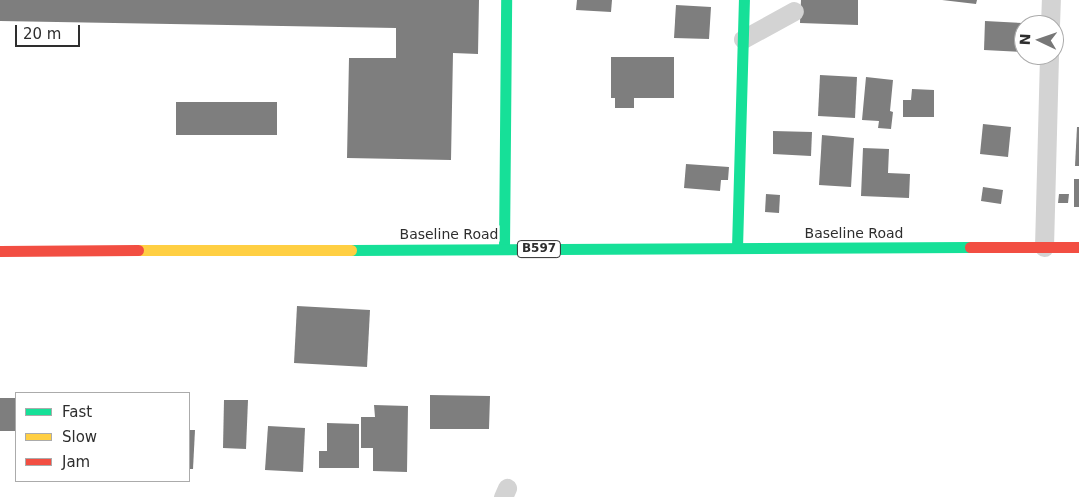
<!DOCTYPE html>
<html>
<head>
<meta charset="utf-8">
<style>
	body { margin:0 }
	#map { position:relative; width:1079px; height:497px; overflow:hidden; background:#fff; font-family:"DejaVu Sans",sans-serif }
	div>[style] { position:absolute }
	.building>* { inset:0; background:#7e7e7e }
	.street>* { height:19px; margin:-9.5px; padding:0 9.5px; transform-origin:9.5px; border-radius:9.5px; background:#d3d3d3 }
	.fast>* { height:11px; margin:-5.5px; padding:0 5.5px; transform-origin:5.5px; border-radius:5.5px; background:#16e098 }
	.slow>* { height:11px; margin:-5.5px; padding:0 5.5px; transform-origin:5.5px; border-radius:5.5px; background:#ffcf43 }
	.jam>* { height:11px; margin:-5.5px; padding:0 5.5px; transform-origin:5.5px; border-radius:5.5px; background:#f24e42 }
	span { translate:-50% -50%; white-space:nowrap; text-align:center; line-height:1.15; -webkit-text-stroke:5px #fff; paint-order:stroke }
	.shield-label span { padding:1px 4px; background:#fff; border:1px solid; border-radius:4px; -webkit-text-stroke-width:0 }
	.shield-label { font-size:12px; color:#2e2e2e; font-weight:700 }
	.street-label { font-size:14px; color:#2e2e2e }
	.legend { position:absolute; left:15px; top:392px; width:175px; height:90px; box-sizing:border-box; background:#fff; border:1px solid #ababab; margin:0; padding:6px 9px; list-style:none; font-size:15px; color:#2e2e2e }
	.legend li { display:flex; align-items:center; gap:10px; height:25px }
	.legend b { width:25px; border:1px solid #ababab }
	.north { position:absolute; left:1014px; top:15px; width:50px; height:50px; box-sizing:border-box; background:#fff; border:1px solid #ababab; border-radius:50%; rotate:273deg; font-size:14px; font-weight:700; line-height:20px; text-align:center; color:#2e2e2e }
	.north::after { content:''; display:block; margin:auto; width:18px; height:22px; background:#777; clip-path:polygon(50% 0,100% 100%,50% 72%,0 100%) }
	.scale { position:absolute; left:15px; top:25px; width:65px; height:22px; box-sizing:border-box; border:2px solid #2e2e2e; border-top:0; padding-left:6px; font-size:15px; line-height:18px; white-space:nowrap; color:#2e2e2e; -webkit-text-stroke:4px #fff; paint-order:stroke }
</style>
</head>
<body>
<div id="map">
	<div class="building">
		<div style="clip-path:polygon(0 0,479px 0,478px 54px,453px 53px,451px 160px,347px 158px,349px 58px,396px 58px,396px 28px,0 21px)"></div>
		<div style="clip-path:polygon(577px 0,612px 0,611px 12px,576px 10px)"></div>
		<div style="clip-path:polygon(801px 0,858px 0,858px 25px,800px 23px)"></div>
		<div style="clip-path:polygon(942px 0,977px 0,976px 4px)"></div>
		<div style="clip-path:polygon(676px 5px,711px 7px,709px 39px,674px 38px)"></div>
		<div style="clip-path:polygon(985px 21px,1023px 23px,1021px 52px,984px 50px)"></div>
		<div style="clip-path:polygon(611px 57px,674px 57px,674px 98px,634px 98px,634px 108px,615px 108px,615px 98px,611px 98px)"></div>
		<div style="clip-path:polygon(820px 75px,857px 77px,855px 118px,818px 116px)"></div>
		<div style="clip-path:polygon(866px 77px,893px 80px,890px 111px,893px 112px,891px 129px,878px 128px,879px 121px,862px 120px)"></div>
		<div style="clip-path:polygon(912px 89px,934px 90px,934px 117px,903px 117px,903px 100px,911px 100px)"></div>
		<div style="clip-path:polygon(176px 102px,277px 102px,277px 135px,176px 135px)"></div>
		<div style="clip-path:polygon(983px 124px,1011px 127px,1008px 157px,980px 154px)"></div>
		<div style="clip-path:polygon(1077px 127px,1079px 127px,1079px 166px,1075px 166px)"></div>
		<div style="clip-path:polygon(773px 131px,812px 132px,811px 156px,773px 154px)"></div>
		<div style="clip-path:polygon(822px 135px,854px 138px,851px 187px,819px 185px)"></div>
		<div style="clip-path:polygon(863px 148px,889px 149px,888px 173px,910px 174px,909px 198px,861px 196px)"></div>
		<div style="clip-path:polygon(686px 164px,729px 167px,728px 180px,721px 180px,720px 191px,684px 188px)"></div>
		<div style="clip-path:polygon(1074px 179px,1079px 179px,1079px 207px,1074px 207px)"></div>
		<div style="clip-path:polygon(983px 187px,1003px 190px,1001px 204px,981px 201px)"></div>
		<div style="clip-path:polygon(766px 194px,780px 195px,779px 213px,765px 212px)"></div>
		<div style="clip-path:polygon(1059px 194px,1069px 194px,1068px 203px,1058px 203px)"></div>
		<div style="clip-path:polygon(297px 306px,370px 310px,367px 367px,294px 363px)"></div>
		<div style="clip-path:polygon(430px 395px,490px 396px,489px 429px,430px 429px)"></div>
		<div style="clip-path:polygon(0 398px,16px 398px,16px 431px,0 431px)"></div>
		<div style="clip-path:polygon(224px 400px,248px 400px,246px 449px,223px 448px)"></div>
		<div style="clip-path:polygon(374px 405px,408px 406px,407px 472px,373px 471px,373px 448px,361px 448px,361px 417px,375px 417px)"></div>
		<div style="clip-path:polygon(327px 423px,359px 424px,359px 468px,319px 468px,319px 451px,327px 451px)"></div>
		<div style="clip-path:polygon(268px 426px,305px 428px,303px 472px,265px 470px)"></div>
		<div style="clip-path:polygon(189px 430px,195px 430px,193px 469px,189px 469px)"></div>
	</div>
	<div class="street">
		<div style="left:1050px;top:25px;width:25px;rotate:-88deg"></div>
		<div style="left:743px;top:39px;width:58px;rotate:-28.8deg"></div>
		<div style="left:1044px;top:247px;width:192px;rotate:-88.5deg"></div>
		<div style="left:503px;top:497px;width:10px;rotate:-66deg"></div>
	</div>
	<div class="fast">
		<div style="left:737px;top:248px;width:248px;rotate:-88.4deg"></div>
		<div style="left:504px;top:249px;width:249px;rotate:-89.5deg"></div>
		<div style="left:351px;top:250px;width:619px;rotate:-0.28deg"></div>
	</div>
	<div class="slow">
		<div style="left:138px;top:250px;width:213px"></div>
	</div>
	<div class="jam">
		<div style="left:970px;top:247px;width:109px"></div>
		<div style="left:0;top:251px;width:138px;rotate:-0.4deg"></div>
	</div>
	<div class="shield-label">
		<span style="left:539px;top:249px">B597</span>
	</div>
	<div class="street-label">
		<span style="left:854px;top:233px">Baseline Road</span>
		<span style="left:449px;top:234px">Baseline Road</span>
	</div>
	<ul class="legend">
	<li><b style="height:6px;background:#16e098"></b>Fast</li>
	<li><b style="height:6px;background:#ffcf43"></b>Slow</li>
	<li><b style="height:6px;background:#f24e42"></b>Jam</li>
	</ul>
	<div class="north">N</div>
	<div class="scale">20 m</div>
</div>
</body>
</html>
